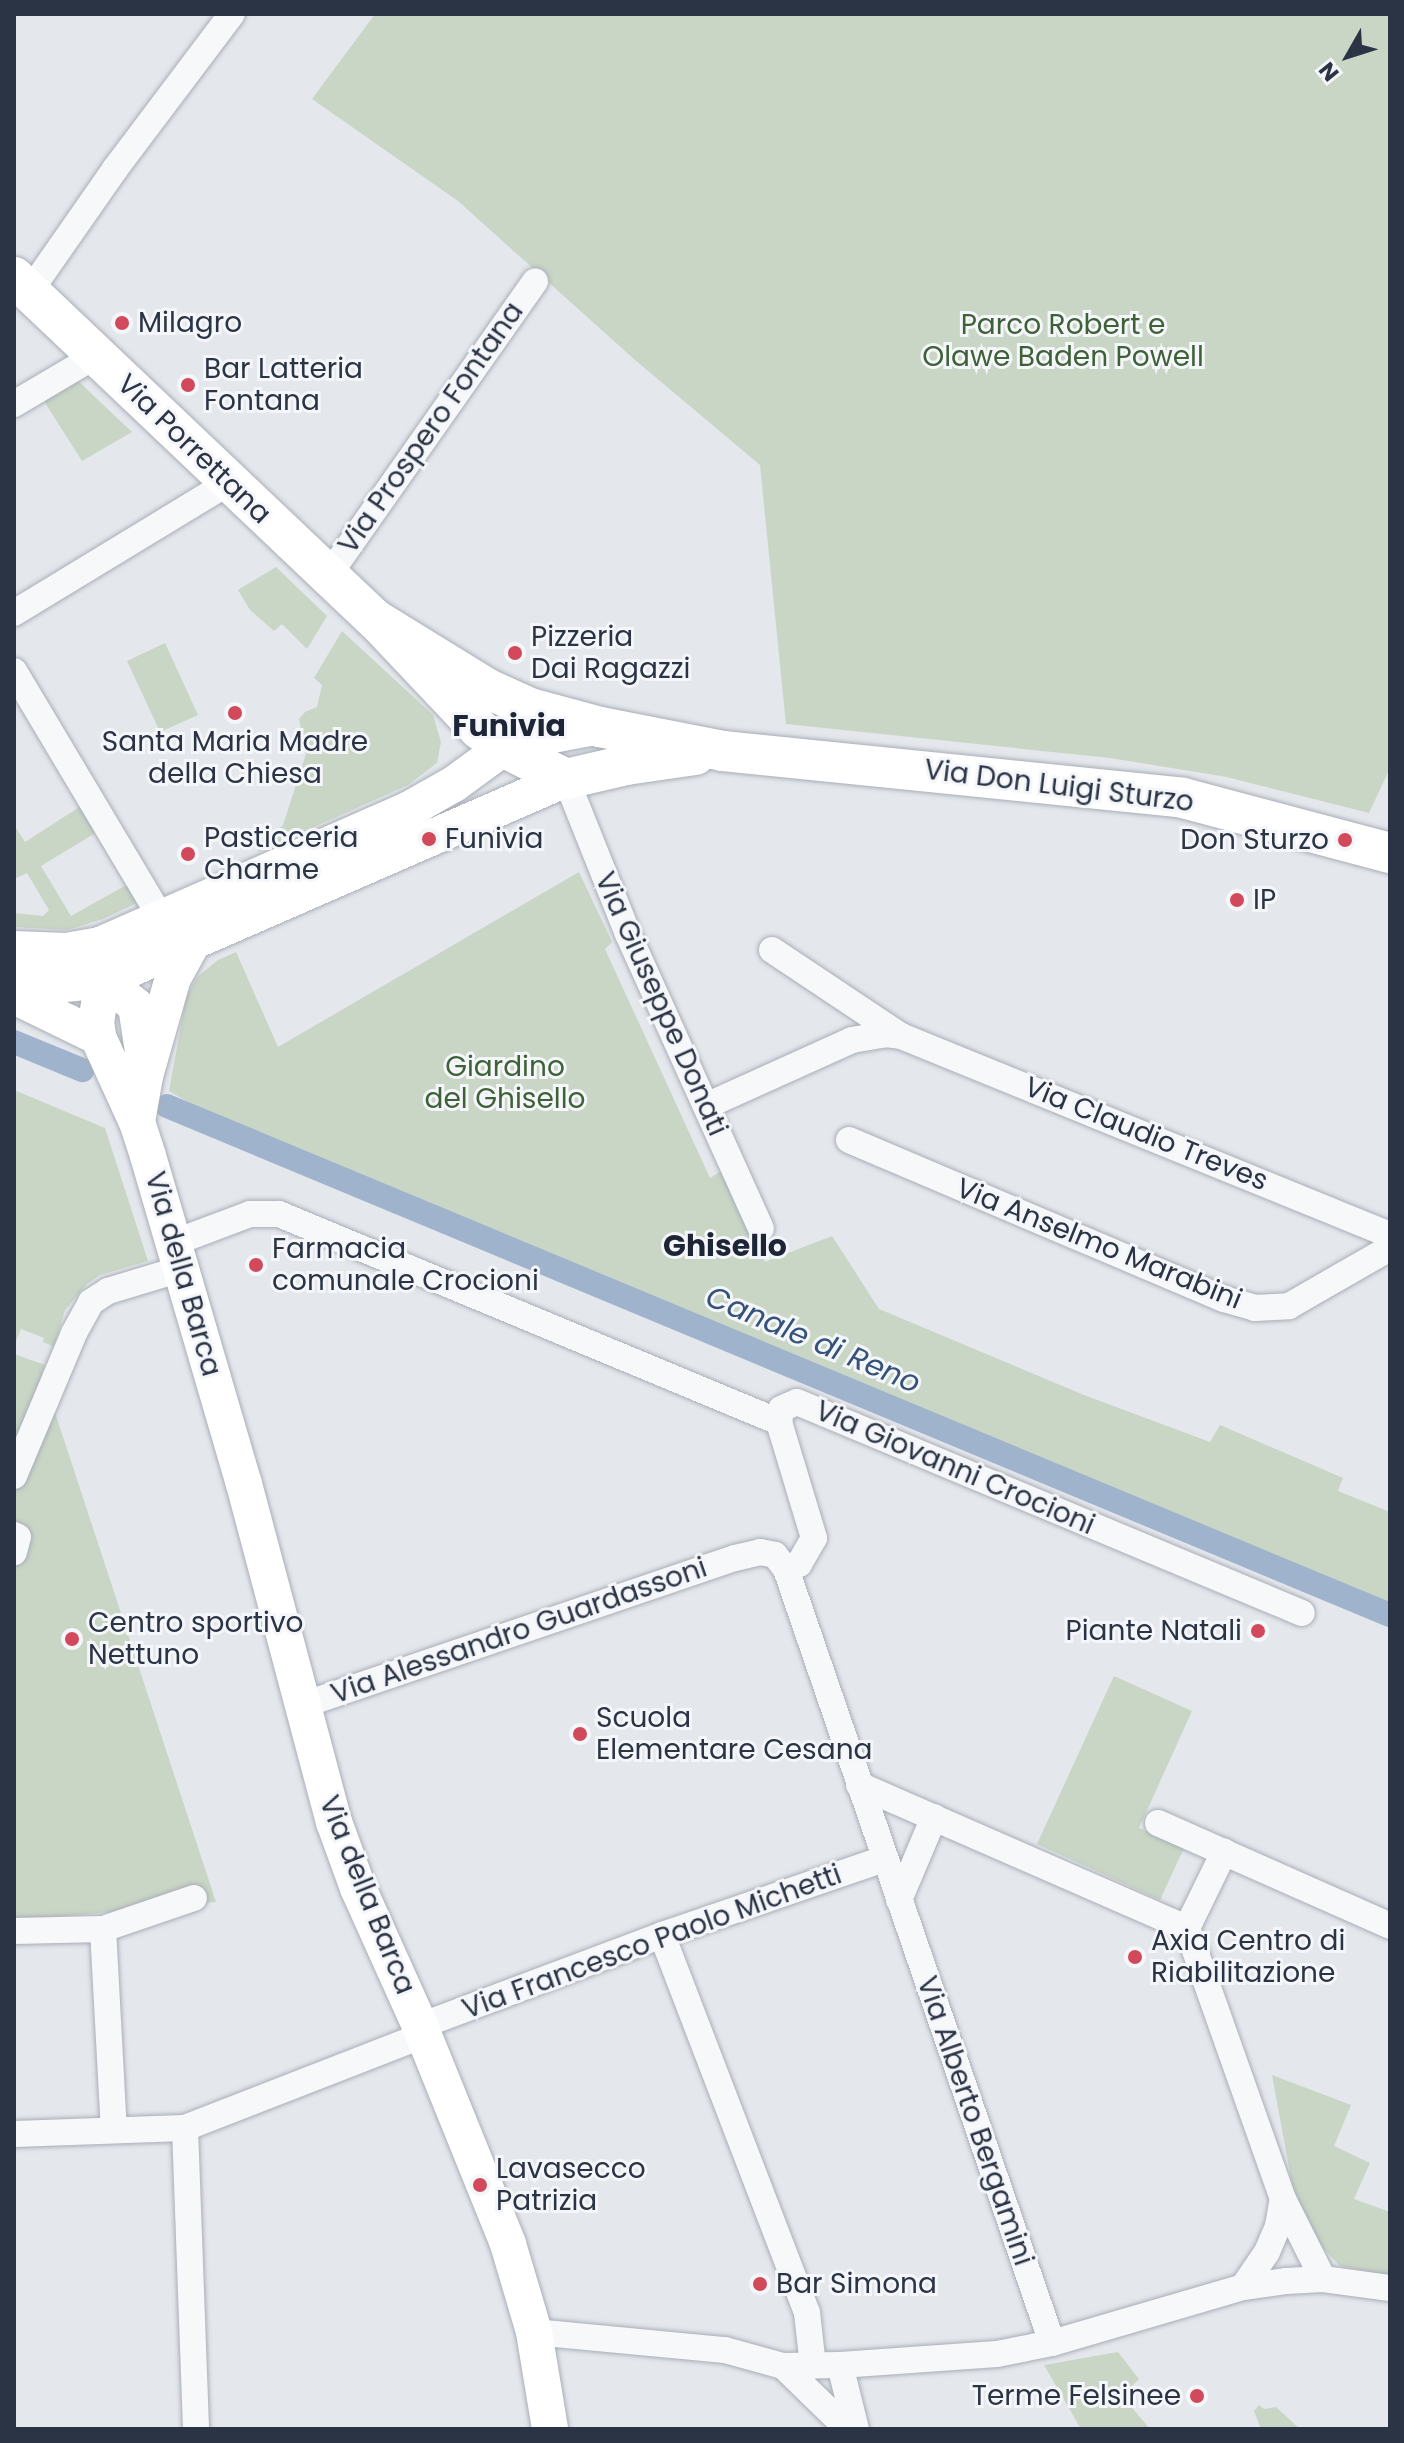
<!DOCTYPE html>
<html>
<head>
<meta charset="utf-8">
<style>
	body { margin:0 }
	#map { position:relative; width:1404px; height:2443px; overflow:hidden; background:#e4e7ec; font-family:Poppins,sans-serif }
	div>[style] { position:absolute }
	.green>* { inset:0; background:#c9d6c5 }
	.canal>* { height:24px; margin:-12px; padding:0 12px; transform-origin:12px; border-radius:12px; background:#9fb4cc }
	.roads { filter:drop-shadow(0 0 2px #a9aeb7) drop-shadow(0 0 2px #a9aeb7) }
	.street>* { height:26px; margin:-13px; padding:0 13px; transform-origin:13px; border-radius:13px; background:#f7f8fa }
	.secondary>* { height:36px; margin:-18px; padding:0 18px; transform-origin:18px; border-radius:18px; background:#fff }
	.primary>* { height:40px; margin:-20px; padding:0 20px; transform-origin:20px; border-radius:20px; background:#fff }
	.dots>* { width:22px; height:22px; translate:-50% -50%; box-sizing:border-box; border:4px solid #f4f6f9; border-radius:50% }
	span { translate:-50% -50%; white-space:nowrap; text-align:center; line-height:1.15; -webkit-text-stroke:6px #f4f6f9; paint-order:stroke }
	.poi-label { font-size:28px; color:#2b3445 }
	.left { translate:0 -50%; text-align:left }
	.right { translate:-100% -50%; text-align:right }
	.park-label { font-size:28px; color:#3f6138 }
	.street-label { font-size:28px; color:#2b3445 }
	.neighbourhood-label { font-size:30px; color:#1d2536; font-weight:700 }
	.water-label { font-size:30px; color:#34527a; font-style:italic }
	.frame { position:absolute; inset:0; border:16px solid #2b3445; pointer-events:none }
	.north { position:absolute; left:1308px; top:16px; width:80px; height:80px; -webkit-text-stroke:6px #f4f6f9; paint-order:stroke; rotate:231deg; font-size:22px; font-weight:700; line-height:32px; text-align:center; color:#2b3445 }
	.north::after { content:''; display:block; margin:auto; width:28px; height:36px; background:#2b3445; clip-path:polygon(50% 0,100% 100%,50% 72%,0 100%) }
</style>
</head>
<body>
<div id="map">
	<div class="green">
		<div style="clip-path:polygon(375px 14px,1390px 14px,1390px 768px,1369px 813px,1227px 777px,1110px 758px,786px 724px,760px 465px,635px 360px,458px 201px,312px 99px)"></div>
		<div style="clip-path:polygon(76px 379px,132px 432px,82px 461px,42px 398px)"></div>
		<div style="clip-path:polygon(276px 567px,327px 616px,307px 649px,282px 624px,274px 631px,250px 610px,238px 590px)"></div>
		<div style="clip-path:polygon(342px 631px,433px 715px,441px 742px,437px 763px,408px 785px,258px 852px,257px 848px,283px 825px,306px 754px,299px 719px,305px 712px,317px 707px,322px 685px,314px 678px)"></div>
		<div style="clip-path:polygon(165px 643px,198px 715px,160px 732px,127px 661px)"></div>
		<div style="clip-path:polygon(81px 806px,97px 832px,41px 866px,71px 916px,128px 884px,139px 902px,103px 919px,67px 930px,14px 927px,14px 913px,43px 916px,49px 910px,27px 873px,14px 879px,14px 825px,25px 842px)"></div>
		<div style="clip-path:polygon(579px 872px,612px 942px,605px 949px,710px 1178px,723px 1170px,765px 1262px,832px 1236px,879px 1309px,1084px 1395px,1210px 1442px,1220px 1425px,1343px 1478px,1338px 1491px,1390px 1512px,1390px 1605px,551px 1261px,207px 1113px,169px 1091px,186px 998px,197px 977px,218px 960px,236px 952px,278px 1047px)"></div>
		<div style="clip-path:polygon(14px 1090px,105px 1128px,148px 1261px,100px 1275px,87px 1284px,65px 1310px,54px 1347px,43px 1342px,44px 1338px,21px 1329px,14px 1346px)"></div>
		<div style="clip-path:polygon(14px 1354px,45px 1365px,42px 1373px,216px 1902px,14px 1921px)"></div>
		<div style="clip-path:polygon(1114px 1676px,1192px 1711px,1139px 1828px,1184px 1848px,1160px 1900px,1037px 1844px)"></div>
		<div style="clip-path:polygon(1272px 2075px,1351px 2105px,1334px 2146px,1370px 2163px,1354px 2199px,1390px 2212px,1390px 2276px,1340px 2266px,1309px 2233px,1294px 2195px)"></div>
		<div style="clip-path:polygon(1118px 2352px,1139px 2379px,1122px 2396px,1150px 2429px,1081px 2429px,1044px 2365px)"></div>
		<div style="clip-path:polygon(1259px 2405px,1264px 2409px,1276px 2407px,1300px 2429px,1261px 2429px,1254px 2411px)"></div>
	</div>
	<div class="canal">
		<div style="left:14px;top:1042px;width:74px;rotate:22.4deg"></div>
		<div style="left:167px;top:1106px;width:1325px;rotate:22.6deg"></div>
	</div>
	<div class="roads">
		<div class="street">
			<div style="left:30px;top:291px;width:149px;rotate:-55.1deg"></div>
			<div style="left:115px;top:169px;width:194px;rotate:-53deg"></div>
			<div style="left:14px;top:404px;width:96px;rotate:-30.6deg"></div>
			<div style="left:328px;top:576px;width:360px;rotate:-54.9deg"></div>
			<div style="left:14px;top:613px;width:250px;rotate:-31.3deg"></div>
			<div style="left:14px;top:671px;width:289px;rotate:59.2deg"></div>
			<div style="left:566px;top:779px;width:167px;rotate:68.2deg"></div>
			<div style="left:628px;top:934px;width:323px;rotate:65.7deg"></div>
			<div style="left:772px;top:950px;width:155px;rotate:33.7deg"></div>
			<div style="left:706px;top:1106px;width:160px;rotate:-24.3deg"></div>
			<div style="left:852px;top:1040px;width:34px;rotate:-10deg"></div>
			<div style="left:885px;top:1034px;width:16px;rotate:7deg"></div>
			<div style="left:901px;top:1036px;width:528px;rotate:22.14deg"></div>
			<div style="left:849px;top:1140px;width:407px;rotate:23deg"></div>
			<div style="left:1224px;top:1299px;width:32px;rotate:16deg"></div>
			<div style="left:1255px;top:1308px;width:34px;rotate:-3deg"></div>
			<div style="left:1289px;top:1306px;width:116px;rotate:-29.9deg"></div>
			<div style="left:173px;top:1243px;width:82px;rotate:-20.6deg"></div>
			<div style="left:250px;top:1214px;width:29px"></div>
			<div style="left:279px;top:1214px;width:542px;rotate:22.59deg"></div>
			<div style="left:14px;top:1476px;width:155px;rotate:-67.2deg"></div>
			<div style="left:74px;top:1333px;width:35px;rotate:-61deg"></div>
			<div style="left:91px;top:1302px;width:20px;rotate:-33deg"></div>
			<div style="left:108px;top:1291px;width:76px;rotate:-16.8deg"></div>
			<div style="left:14px;top:1535px;width:4px;rotate:27deg"></div>
			<div style="left:18px;top:1537px;width:16px;rotate:105deg"></div>
			<div style="left:786px;top:1569px;width:14px;rotate:-21deg"></div>
			<div style="left:799px;top:1564px;width:30px;rotate:-60deg"></div>
			<div style="left:814px;top:1538px;width:121px;rotate:-106.8deg"></div>
			<div style="left:779px;top:1422px;width:13px;rotate:-81deg"></div>
			<div style="left:781px;top:1409px;width:17px;rotate:-24deg"></div>
			<div style="left:797px;top:1402px;width:547px;rotate:22.68deg"></div>
			<div style="left:303px;top:1705px;width:456px;rotate:-18.8deg"></div>
			<div style="left:735px;top:1558px;width:26px;rotate:-13deg"></div>
			<div style="left:760px;top:1552px;width:15px;rotate:11deg"></div>
			<div style="left:775px;top:1555px;width:18px;rotate:52deg"></div>
			<div style="left:786px;top:1569px;width:818px;rotate:71.03deg"></div>
			<div style="left:859px;top:1785px;width:358px;rotate:23.6deg"></div>
			<div style="left:1187px;top:1928px;width:288px;rotate:70.5deg"></div>
			<div style="left:1283px;top:2199px;width:89px;rotate:63.4deg"></div>
			<div style="left:1158px;top:1823px;width:254px;rotate:23.9deg"></div>
			<div style="left:899px;top:1900px;width:90px;rotate:-67.1deg"></div>
			<div style="left:1187px;top:1928px;width:85px;rotate:-64deg"></div>
			<div style="left:103px;top:1929px;width:96px;rotate:-18.8deg"></div>
			<div style="left:14px;top:1931px;width:89px;rotate:-1.3deg"></div>
			<div style="left:103px;top:1929px;width:201px;rotate:86.9deg"></div>
			<div style="left:662px;top:1935px;width:405px;rotate:69deg"></div>
			<div style="left:807px;top:2313px;width:53px;rotate:83.5deg"></div>
			<div style="left:420px;top:2026px;width:259px;rotate:-20.6deg"></div>
			<div style="left:662px;top:1935px;width:235px;rotate:-18.9deg"></div>
			<div style="left:185px;top:2128px;width:301px;rotate:87.9deg"></div>
			<div style="left:14px;top:2134px;width:171px;rotate:-2deg"></div>
			<div style="left:185px;top:2128px;width:256px;rotate:-21.3deg"></div>
			<div style="left:1243px;top:2287px;width:42px;rotate:-55.6deg"></div>
			<div style="left:1267px;top:2252px;width:28px;rotate:-67deg"></div>
			<div style="left:1278px;top:2226px;width:27px;rotate:-80deg"></div>
			<div style="left:534px;top:2332px;width:192px;rotate:5.4deg"></div>
			<div style="left:725px;top:2350px;width:60px;rotate:15.4deg"></div>
			<div style="left:783px;top:2366px;width:57px;rotate:-1deg"></div>
			<div style="left:840px;top:2365px;width:157px;rotate:-4deg"></div>
			<div style="left:997px;top:2354px;width:56px;rotate:-11.3deg"></div>
			<div style="left:1052px;top:2343px;width:199px;rotate:-16.3deg"></div>
			<div style="left:1243px;top:2287px;width:43px;rotate:-7.9deg"></div>
			<div style="left:1286px;top:2281px;width:37px;rotate:-3deg"></div>
			<div style="left:1323px;top:2279px;width:68px;rotate:7.7deg"></div>
			<div style="left:840px;top:2365px;width:66px;rotate:76deg"></div>
			<div style="left:783px;top:2366px;width:91px;rotate:44.1deg"></div>
		</div>
		<div class="secondary">
			<div style="left:129px;top:933px;width:33px;rotate:121deg"></div>
			<div style="left:112px;top:961px;width:34px;rotate:109deg"></div>
			<div style="left:101px;top:993px;width:27px;rotate:100deg"></div>
			<div style="left:96px;top:1020px;width:17px;rotate:83deg"></div>
			<div style="left:98px;top:1037px;width:94px;rotate:65.4deg"></div>
			<div style="left:137px;top:1122px;width:36px;rotate:72deg"></div>
			<div style="left:148px;top:1156px;width:342px;rotate:73.7deg"></div>
			<div style="left:244px;top:1484px;width:350px;rotate:75.1deg"></div>
			<div style="left:334px;top:1822px;width:70px;rotate:70deg"></div>
			<div style="left:358px;top:1888px;width:151px;rotate:65.8deg"></div>
			<div style="left:420px;top:2026px;width:235px;rotate:68deg"></div>
			<div style="left:508px;top:2244px;width:92px;rotate:73.5deg"></div>
			<div style="left:534px;top:2332px;width:98px;rotate:80.6deg"></div>
			<div style="left:14px;top:949px;width:52px;rotate:2.2deg"></div>
			<div style="left:66px;top:951px;width:35px;rotate:-10deg"></div>
			<div style="left:100px;top:945px;width:336px;rotate:-23.7deg"></div>
			<div style="left:408px;top:810px;width:53px;rotate:-29.5deg"></div>
			<div style="left:454px;top:784px;width:69px;rotate:-36.2deg"></div>
			<div style="left:510px;top:743px;width:86px;rotate:-10.7deg"></div>
			<div style="left:90px;top:968px;width:60px;rotate:39.6deg"></div>
			<div style="left:136px;top:1006px;width:53px;rotate:81.3deg"></div>
			<div style="left:14px;top:984px;width:41px;rotate:1.4deg"></div>
			<div style="left:55px;top:985px;width:50px;rotate:-5.7deg"></div>
			<div style="left:105px;top:980px;width:503px;rotate:-23.56deg"></div>
			<div style="left:14px;top:996px;width:93px;rotate:26deg"></div>
			<div style="left:137px;top:1122px;width:47px;rotate:-80.1deg"></div>
			<div style="left:145px;top:1076px;width:102px;rotate:-74.1deg"></div>
			<div style="left:173px;top:978px;width:39px;rotate:-61deg"></div>
		</div>
		<div class="primary">
			<div style="left:14px;top:277px;width:499px;rotate:43.5deg"></div>
			<div style="left:376px;top:620px;width:150px;rotate:46.6deg"></div>
			<div style="left:479px;top:729px;width:30px;rotate:37deg"></div>
			<div style="left:503px;top:747px;width:71px;rotate:26.9deg"></div>
			<div style="left:566px;top:779px;width:62px;rotate:-13.1deg"></div>
			<div style="left:626px;top:765px;width:70px;rotate:-8.2deg"></div>
			<div style="left:376px;top:620px;width:132px;rotate:31.6deg"></div>
			<div style="left:488px;top:689px;width:46px;rotate:24.3deg"></div>
			<div style="left:530px;top:708px;width:73px;rotate:15.2deg"></div>
			<div style="left:600px;top:727px;width:125px;rotate:11deg"></div>
			<div style="left:723px;top:751px;width:462px;rotate:5.8deg"></div>
			<div style="left:1183px;top:798px;width:214px;rotate:14.9deg"></div>
		</div>
	</div>
	<div class="dots">
		<div style="left:122px;top:323px;background:#d1495b"></div>
		<div style="left:188px;top:385px;background:#d1495b"></div>
		<div style="left:515px;top:653px;background:#d1495b"></div>
		<div style="left:235px;top:713px;background:#d1495b"></div>
		<div style="left:429px;top:839px;background:#d1495b"></div>
		<div style="left:1345px;top:840px;background:#d1495b"></div>
		<div style="left:188px;top:854px;background:#d1495b"></div>
		<div style="left:1237px;top:900px;background:#d1495b"></div>
		<div style="left:256px;top:1265px;background:#d1495b"></div>
		<div style="left:1258px;top:1631px;background:#d1495b"></div>
		<div style="left:72px;top:1639px;background:#d1495b"></div>
		<div style="left:580px;top:1734px;background:#d1495b"></div>
		<div style="left:1135px;top:1957px;background:#d1495b"></div>
		<div style="left:480px;top:2185px;background:#d1495b"></div>
		<div style="left:760px;top:2284px;background:#d1495b"></div>
		<div style="left:1197px;top:2396px;background:#d1495b"></div>
	</div>
	<div class="poi-label">
		<span class="left" style="left:138px;top:323px">Milagro</span>
		<span class="left" style="left:204px;top:385px">Bar Latteria<br>Fontana</span>
		<span class="left" style="left:531px;top:653px">Pizzeria<br>Dai Ragazzi</span>
		<span style="left:235px;top:758px">Santa Maria Madre<br>della Chiesa</span>
		<span class="left" style="left:204px;top:854px">Pasticceria<br>Charme</span>
		<span class="left" style="left:445px;top:839px">Funivia</span>
		<span class="right" style="left:1329px;top:840px">Don Sturzo</span>
		<span class="left" style="left:1253px;top:900px">IP</span>
		<span class="left" style="left:272px;top:1265px">Farmacia<br>comunale Crocioni</span>
		<span class="left" style="left:88px;top:1639px">Centro sportivo<br>Nettuno</span>
		<span class="right" style="left:1242px;top:1631px">Piante Natali</span>
		<span class="left" style="left:596px;top:1734px">Scuola<br>Elementare Cesana</span>
		<span class="left" style="left:1151px;top:1957px">Axia Centro di<br>Riabilitazione</span>
		<span class="left" style="left:496px;top:2185px">Lavasecco<br>Patrizia</span>
		<span class="left" style="left:776px;top:2284px">Bar Simona</span>
		<span class="right" style="left:1181px;top:2396px">Terme Felsinee</span>
	</div>
	<div class="park-label">
		<span style="left:1063px;top:341px">Parco Robert e<br>Olawe Baden Powell</span>
		<span style="left:505px;top:1083px">Giardino<br>del Ghisello</span>
	</div>
	<div class="street-label">
		<span style="left:431px;top:428px;rotate:-55deg">Via Prospero Fontana</span>
		<span style="left:194px;top:449px;rotate:44deg">Via Porrettana</span>
		<span style="left:1059px;top:786px;rotate:7deg">Via Don Luigi Sturzo</span>
		<span style="left:661px;top:1004px;rotate:66deg">Via Giuseppe Donati</span>
		<span style="left:1146px;top:1134px;rotate:22deg">Via Claudio Treves</span>
		<span style="left:1099px;top:1244px;rotate:22deg">Via Anselmo Marabini</span>
		<span style="left:183px;top:1274px;rotate:74deg">Via della Barca</span>
		<span style="left:955px;top:1468px;rotate:23deg">Via Giovanni Crocioni</span>
		<span style="left:519px;top:1631px;rotate:-19deg">Via Alessandro Guardassoni</span>
		<span style="left:367px;top:1895px;rotate:68deg">Via della Barca</span>
		<span style="left:652px;top:1942px;rotate:-20deg">Via Francesco Paolo Michetti</span>
		<span style="left:975px;top:2121px;rotate:71deg">Via Alberto Bergamini</span>
	</div>
	<div class="neighbourhood-label">
		<span style="left:509px;top:726px">Funivia</span>
		<span style="left:725px;top:1246px">Ghisello</span>
	</div>
	<div class="water-label">
		<span style="left:813px;top:1340px;rotate:23deg">Canale di Reno</span>
	</div>
	<div class="frame"></div>
	<div class="north">N</div>
</div>
</body>
</html>
